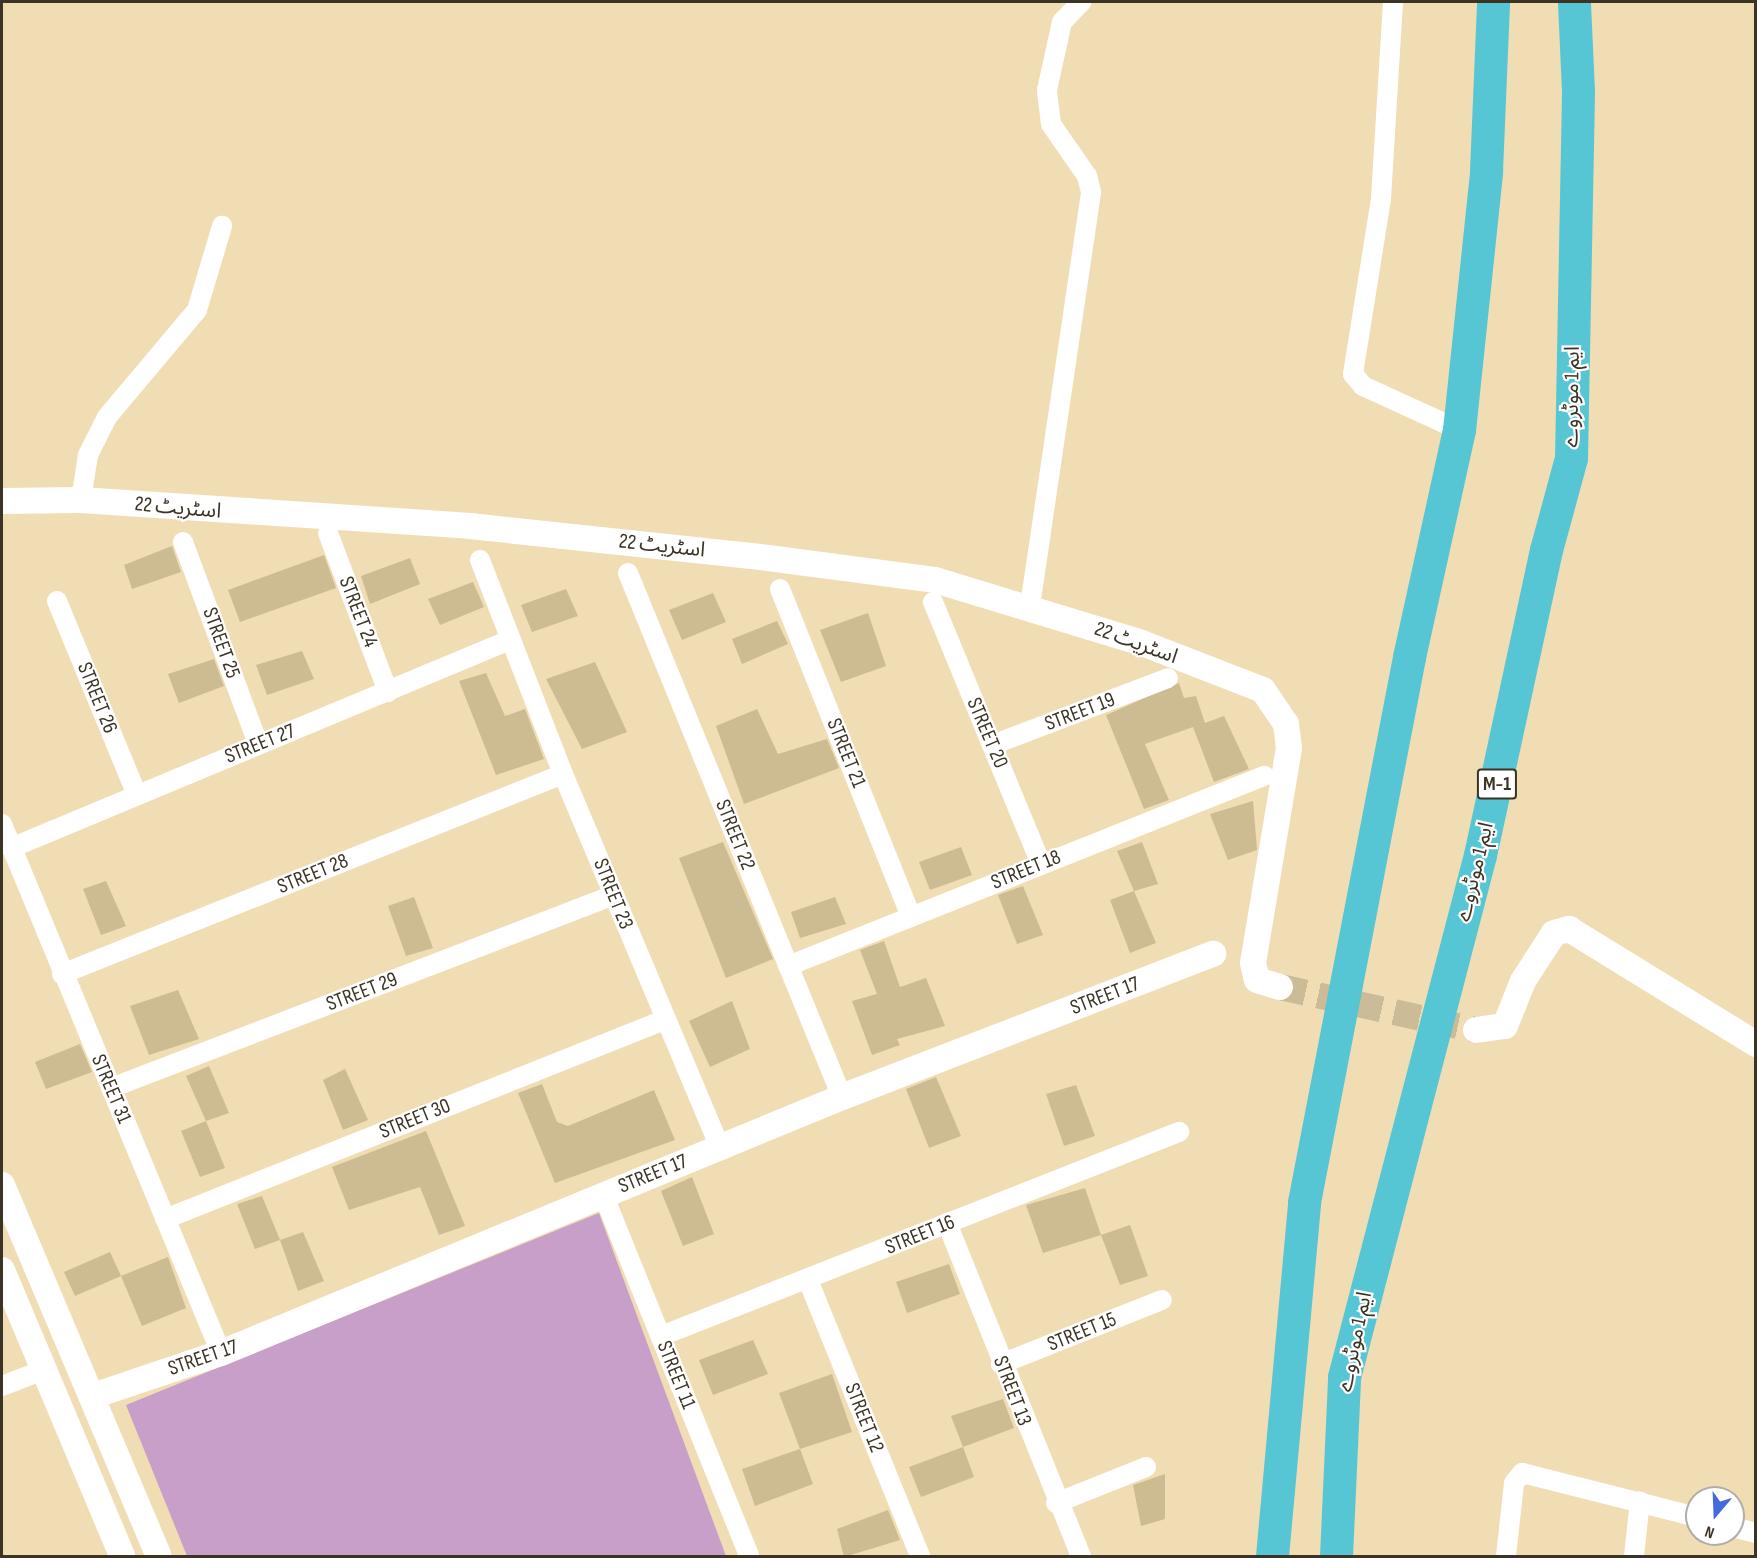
<!DOCTYPE html>
<html>
<head>
<meta charset="utf-8">
<style>
	body { margin:0 }
	#map { position:relative; width:1757px; height:1558px; overflow:hidden; background:#f0ddb4; font-family:"Sofia Sans Condensed","Noto Sans Arabic",sans-serif }
	div>[style] { position:absolute }
	.green>* { inset:0; background:#c89fc8 }
	.building>* { inset:0; background:#cdbb92 }
	.tertiary-tunnel>* { height:26px; margin-top:-13px; transform-origin:0; background:repeating-linear-gradient(90deg,#ccbb97 0 26px,transparent 0 39px) }
	.minor>* { height:20px; margin:-10px; padding:0 10px; transform-origin:10px; border-radius:10px; background:#fff }
	.tertiary>* { height:26px; margin:-13px; padding:0 13px; transform-origin:13px; border-radius:13px; background:#fff }
	.motorway>* { height:33px; margin:-16.5px; padding:0 16.5px; transform-origin:16.5px; border-radius:16.5px; background:#57c6d4 }
	span { translate:-50% -50%; white-space:nowrap; text-align:center; line-height:1.15; -webkit-text-stroke:4.5px #fff; paint-order:stroke }
	.shield-label span { padding:2px 4px; background:#fff; border:2px solid; border-radius:4px; -webkit-text-stroke-width:0 }
	.shield-label { font-size:20px; color:#3b3323; font-weight:700 }
	.street-label { font-size:21px; color:#3b3323 }
	.frame { position:absolute; inset:0; border:3px solid #3b3323; pointer-events:none }
	.north { position:absolute; left:1685px; top:1486px; width:60px; height:60px; box-sizing:border-box; background:#fff; border:2px solid #b1ada7; border-radius:50%; rotate:199deg; font-size:16px; font-weight:700; line-height:24px; text-align:center; color:#3b3323 }
	.north::after { content:''; display:block; margin:auto; width:21px; height:27px; background:#446bdd; clip-path:polygon(50% 0,100% 100%,50% 72%,0 100%) }
</style>
</head>
<body>
<div id="map">
	<div class="green">
		<div style="clip-path:polygon(599px 1213px,726px 1556px,187px 1556px,126px 1405px)"></div>
	</div>
	<div class="building">
		<div style="clip-path:polygon(172px 546px,181px 572px,132px 589px,124px 565px)"></div>
		<div style="clip-path:polygon(324px 555px,336px 588px,240px 622px,228px 590px)"></div>
		<div style="clip-path:polygon(410px 558px,420px 584px,370px 604px,361px 576px)"></div>
		<div style="clip-path:polygon(473px 582px,484px 607px,440px 625px,428px 599px)"></div>
		<div style="clip-path:polygon(566px 589px,578px 616px,532px 632px,521px 605px)"></div>
		<div style="clip-path:polygon(713px 593px,726px 622px,682px 640px,669px 610px)"></div>
		<div style="clip-path:polygon(868px 613px,886px 666px,841px 682px,820px 630px)"></div>
		<div style="clip-path:polygon(777px 621px,788px 644px,742px 664px,732px 639px)"></div>
		<div style="clip-path:polygon(302px 651px,314px 679px,267px 695px,256px 665px)"></div>
		<div style="clip-path:polygon(214px 659px,224px 686px,179px 703px,168px 674px)"></div>
		<div style="clip-path:polygon(595px 662px,627px 732px,582px 749px,546px 679px)"></div>
		<div style="clip-path:polygon(486px 673px,505px 716px,525px 709px,544px 759px,496px 775px,459px 681px)"></div>
		<div style="clip-path:polygon(1179px 683px,1184px 698px,1196px 696px,1205px 723px,1224px 716px,1249px 769px,1214px 782px,1193px 727px,1145px 744px,1169px 800px,1144px 809px,1106px 715px)"></div>
		<div style="clip-path:polygon(757px 709px,778px 754px,827px 739px,839px 768px,744px 804px,716px 726px)"></div>
		<div style="clip-path:polygon(1253px 801px,1257px 850px,1228px 860px,1210px 814px)"></div>
		<div style="clip-path:polygon(723px 842px,773px 959px,726px 978px,679px 858px)"></div>
		<div style="clip-path:polygon(1142px 842px,1158px 884px,1134px 891px,1117px 851px)"></div>
		<div style="clip-path:polygon(961px 847px,972px 875px,930px 890px,919px 862px)"></div>
		<div style="clip-path:polygon(106px 881px,126px 926px,101px 935px,83px 889px)"></div>
		<div style="clip-path:polygon(1023px 886px,1043px 935px,1017px 944px,998px 895px)"></div>
		<div style="clip-path:polygon(1134px 891px,1156px 943px,1130px 953px,1110px 900px)"></div>
		<div style="clip-path:polygon(414px 897px,433px 948px,406px 956px,388px 906px)"></div>
		<div style="clip-path:polygon(835px 897px,846px 924px,800px 938px,791px 912px)"></div>
		<div style="clip-path:polygon(884px 941px,900px 987px,926px 978px,945px 1026px,897px 1039px,900px 1045px,872px 1055px,852px 1001px,877px 994px,860px 950px)"></div>
		<div style="clip-path:polygon(178px 990px,199px 1039px,149px 1055px,130px 1006px)"></div>
		<div style="clip-path:polygon(732px 1001px,750px 1049px,710px 1067px,689px 1021px)"></div>
		<div style="clip-path:polygon(80px 1044px,92px 1072px,46px 1089px,35px 1062px)"></div>
		<div style="clip-path:polygon(209px 1066px,229px 1113px,206px 1121px,186px 1076px)"></div>
		<div style="clip-path:polygon(345px 1069px,368px 1120px,343px 1130px,323px 1080px)"></div>
		<div style="clip-path:polygon(936px 1077px,961px 1136px,929px 1148px,906px 1089px)"></div>
		<div style="clip-path:polygon(542px 1084px,557px 1122px,568px 1126px,654px 1090px,675px 1140px,555px 1183px,518px 1093px)"></div>
		<div style="clip-path:polygon(1076px 1085px,1095px 1136px,1064px 1146px,1046px 1094px)"></div>
		<div style="clip-path:polygon(206px 1121px,225px 1168px,200px 1177px,181px 1131px)"></div>
		<div style="clip-path:polygon(426px 1131px,465px 1226px,439px 1235px,420px 1187px,349px 1210px,332px 1167px)"></div>
		<div style="clip-path:polygon(692px 1177px,714px 1234px,683px 1246px,661px 1191px)"></div>
		<div style="clip-path:polygon(1085px 1188px,1101px 1235px,1043px 1253px,1026px 1205px)"></div>
		<div style="clip-path:polygon(262px 1196px,280px 1240px,255px 1249px,237px 1204px)"></div>
		<div style="clip-path:polygon(1130px 1225px,1148px 1276px,1120px 1285px,1101px 1235px)"></div>
		<div style="clip-path:polygon(303px 1232px,324px 1281px,298px 1291px,280px 1240px)"></div>
		<div style="clip-path:polygon(110px 1252px,121px 1276px,75px 1296px,64px 1272px)"></div>
		<div style="clip-path:polygon(168px 1257px,186px 1308px,142px 1326px,121px 1276px)"></div>
		<div style="clip-path:polygon(949px 1264px,960px 1294px,907px 1313px,896px 1282px)"></div>
		<div style="clip-path:polygon(753px 1340px,768px 1374px,713px 1395px,699px 1360px)"></div>
		<div style="clip-path:polygon(832px 1374px,852px 1432px,800px 1449px,779px 1393px)"></div>
		<div style="clip-path:polygon(1003px 1399px,1014px 1428px,963px 1447px,951px 1416px)"></div>
		<div style="clip-path:polygon(963px 1447px,974px 1477px,921px 1497px,909px 1467px)"></div>
		<div style="clip-path:polygon(800px 1449px,813px 1484px,755px 1506px,742px 1469px)"></div>
		<div style="clip-path:polygon(1165px 1474px,1165px 1519px,1141px 1526px,1133px 1485px)"></div>
		<div style="clip-path:polygon(888px 1510px,900px 1540px,844px 1557px,837px 1529px)"></div>
	</div>
	<div class="tertiary-tunnel">
		<div style="left:1280px;top:987px;width:201px;rotate:12.4deg"></div>
	</div>
	<div class="minor">
		<div style="left:1393px;top:2px;width:197px;rotate:93.5deg"></div>
		<div style="left:1381px;top:199px;width:177px;rotate:99.1deg"></div>
		<div style="left:1353px;top:374px;width:16px;rotate:50deg"></div>
		<div style="left:1363px;top:386px;width:106px;rotate:24.6deg"></div>
		<div style="left:81px;top:500px;width:46px;rotate:-81.2deg"></div>
		<div style="left:88px;top:455px;width:42px;rotate:-63.4deg"></div>
		<div style="left:107px;top:417px;width:140px;rotate:-49.9deg"></div>
		<div style="left:197px;top:310px;width:88px;rotate:-73.4deg"></div>
		<div style="left:328px;top:533px;width:170px;rotate:69.3deg"></div>
		<div style="left:183px;top:542px;width:215px;rotate:69.6deg"></div>
		<div style="left:480px;top:560px;width:230px;rotate:68.8deg"></div>
		<div style="left:563px;top:774px;width:405px;rotate:67.2deg"></div>
		<div style="left:628px;top:573px;width:566px;rotate:67.79deg"></div>
		<div style="left:780px;top:589px;width:352px;rotate:68.2deg"></div>
		<div style="left:57px;top:601px;width:210px;rotate:67.6deg"></div>
		<div style="left:933px;top:602px;width:283px;rotate:67.6deg"></div>
		<div style="left:1030px;top:606px;width:418px;rotate:-81.6deg"></div>
		<div style="left:1091px;top:192px;width:16px;rotate:-104deg"></div>
		<div style="left:1087px;top:176px;width:63px;rotate:-124.7deg"></div>
		<div style="left:1051px;top:124px;width:34px;rotate:-97deg"></div>
		<div style="left:1047px;top:90px;width:70px;rotate:-77.6deg"></div>
		<div style="left:1062px;top:22px;width:28px;rotate:-46deg"></div>
		<div style="left:992px;top:745px;width:188px;rotate:-20.8deg"></div>
		<div style="left:2px;top:824px;width:573px;rotate:67.51deg"></div>
		<div style="left:11px;top:848px;width:541px;rotate:-22.63deg"></div>
		<div style="left:788px;top:966px;width:513px;rotate:-21.76deg"></div>
		<div style="left:62px;top:974px;width:539px;rotate:-21.76deg"></div>
		<div style="left:111px;top:1088px;width:539px;rotate:-20.99deg"></div>
		<div style="left:603px;top:1194px;width:390px;rotate:68deg"></div>
		<div style="left:165px;top:1219px;width:537px;rotate:-21.74deg"></div>
		<div style="left:947px;top:1223px;width:359px;rotate:68.1deg"></div>
		<div style="left:808px;top:1280px;width:298px;rotate:67.9deg"></div>
		<div style="left:661px;top:1336px;width:557px;rotate:-21.5deg"></div>
		<div style="left:1001px;top:1364px;width:173px;rotate:-21.7deg"></div>
		<div style="left:2px;top:1386px;width:42px;rotate:-21deg"></div>
		<div style="left:1056px;top:1503px;width:97px;rotate:-21.8deg"></div>
		<div style="left:1733px;top:1527px;width:24px;rotate:15deg"></div>
		<div style="left:1506px;top:1556px;width:73px;rotate:-83.7deg"></div>
		<div style="left:1514px;top:1483px;width:13px;rotate:-51deg"></div>
		<div style="left:1522px;top:1473px;width:180px;rotate:14.1deg"></div>
		<div style="left:1634px;top:1556px;width:55px;rotate:-83.8deg"></div>
	</div>
	<div class="tertiary">
		<div style="left:2px;top:501px;width:79px;rotate:-0.7deg"></div>
		<div style="left:81px;top:500px;width:390px;rotate:3.8deg"></div>
		<div style="left:470px;top:526px;width:300px;rotate:6.1deg"></div>
		<div style="left:768px;top:558px;width:168px;rotate:7.5deg"></div>
		<div style="left:935px;top:580px;width:216px;rotate:16.9deg"></div>
		<div style="left:1142px;top:643px;width:130px;rotate:21.2deg"></div>
		<div style="left:1263px;top:690px;width:41px;rotate:55.9deg"></div>
		<div style="left:1286px;top:724px;width:24px;rotate:83deg"></div>
		<div style="left:1289px;top:748px;width:218px;rotate:99.5deg"></div>
		<div style="left:1253px;top:963px;width:17px;rotate:77deg"></div>
		<div style="left:1257px;top:980px;width:24px;rotate:17deg"></div>
		<div style="left:1476px;top:1030px;width:29px;rotate:-8deg"></div>
		<div style="left:1505px;top:1026px;width:48px;rotate:-68.2deg"></div>
		<div style="left:1523px;top:981px;width:57px;rotate:-57.1deg"></div>
		<div style="left:1554px;top:933px;width:16px;rotate:-15deg"></div>
		<div style="left:1569px;top:929px;width:220px;rotate:31.6deg"></div>
		<div style="left:2px;top:1185px;width:403px;rotate:67.1deg"></div>
		<div style="left:2px;top:1270px;width:310px;rotate:67.2deg"></div>
		<div style="left:93px;top:1396px;width:135px;rotate:-18.6deg"></div>
		<div style="left:221px;top:1353px;width:672px;rotate:-22.4deg"></div>
		<div style="left:842px;top:1097px;width:398px;rotate:-21.1deg"></div>
	</div>
	<div class="motorway">
		<div style="left:1272px;top:1556px;width:355px;rotate:-84.8deg"></div>
		<div style="left:1304px;top:1202px;width:555px;rotate:-79.09deg"></div>
		<div style="left:1409px;top:657px;width:232px;rotate:-77.6deg"></div>
		<div style="left:1459px;top:430px;width:260px;rotate:-84deg"></div>
		<div style="left:1486px;top:171px;width:169px;rotate:-87.6deg"></div>
		<div style="left:1336px;top:1556px;width:179px;rotate:-87.4deg"></div>
		<div style="left:1344px;top:1377px;width:539px;rotate:-75.4deg"></div>
		<div style="left:1480px;top:855px;width:312px;rotate:-77.8deg"></div>
		<div style="left:1546px;top:550px;width:95px;rotate:-74.8deg"></div>
		<div style="left:1571px;top:458px;width:367px;rotate:-88.9deg"></div>
		<div style="left:1578px;top:91px;width:89px;rotate:-92.6deg"></div>
	</div>
	<div class="shield-label">
		<span style="left:1497px;top:784px">M-1</span>
	</div>
	<div class="street-label">
		<span style="left:1572px;top:397px;rotate:-89deg">ایم 1 موٹروے</span>
		<span style="left:178px;top:508px;rotate:5deg">اسٹریٹ 22</span>
		<span style="left:662px;top:546px;rotate:6deg">اسٹریٹ 22</span>
		<span style="left:358px;top:612px;rotate:69deg">STREET 24</span>
		<span style="left:221px;top:643px;rotate:70deg">STREET 25</span>
		<span style="left:1136px;top:643px;rotate:20deg">اسٹریٹ 22</span>
		<span style="left:97px;top:698px;rotate:68deg">STREET 26</span>
		<span style="left:1080px;top:712px;rotate:-21deg">STREET 19</span>
		<span style="left:987px;top:733px;rotate:67deg">STREET 20</span>
		<span style="left:260px;top:744px;rotate:-22deg">STREET 27</span>
		<span style="left:846px;top:753px;rotate:68deg">STREET 21</span>
		<span style="left:735px;top:835px;rotate:68deg">STREET 22</span>
		<span style="left:1026px;top:870px;rotate:-22deg">STREET 18</span>
		<span style="left:1475px;top:872px;rotate:-76deg">ایم 1 موٹروے</span>
		<span style="left:313px;top:874px;rotate:-22deg">STREET 28</span>
		<span style="left:613px;top:894px;rotate:68deg">STREET 23</span>
		<span style="left:362px;top:992px;rotate:-21deg">STREET 29</span>
		<span style="left:1105px;top:996px;rotate:-21deg">STREET 17</span>
		<span style="left:111px;top:1089px;rotate:67deg">STREET 31</span>
		<span style="left:415px;top:1119px;rotate:-22deg">STREET 30</span>
		<span style="left:653px;top:1174px;rotate:-22deg">STREET 17</span>
		<span style="left:920px;top:1235px;rotate:-22deg">STREET 16</span>
		<span style="left:1082px;top:1332px;rotate:-22deg">STREET 15</span>
		<span style="left:1355px;top:1342px;rotate:-78deg">ایم 1 موٹروے</span>
		<span style="left:203px;top:1358px;rotate:-19deg">STREET 17</span>
		<span style="left:676px;top:1375px;rotate:68deg">STREET 11</span>
		<span style="left:1012px;top:1391px;rotate:69deg">STREET 13</span>
		<span style="left:864px;top:1418px;rotate:68deg">STREET 12</span>
	</div>
	<div class="frame"></div>
	<div class="north">N</div>
</div>
</body>
</html>
